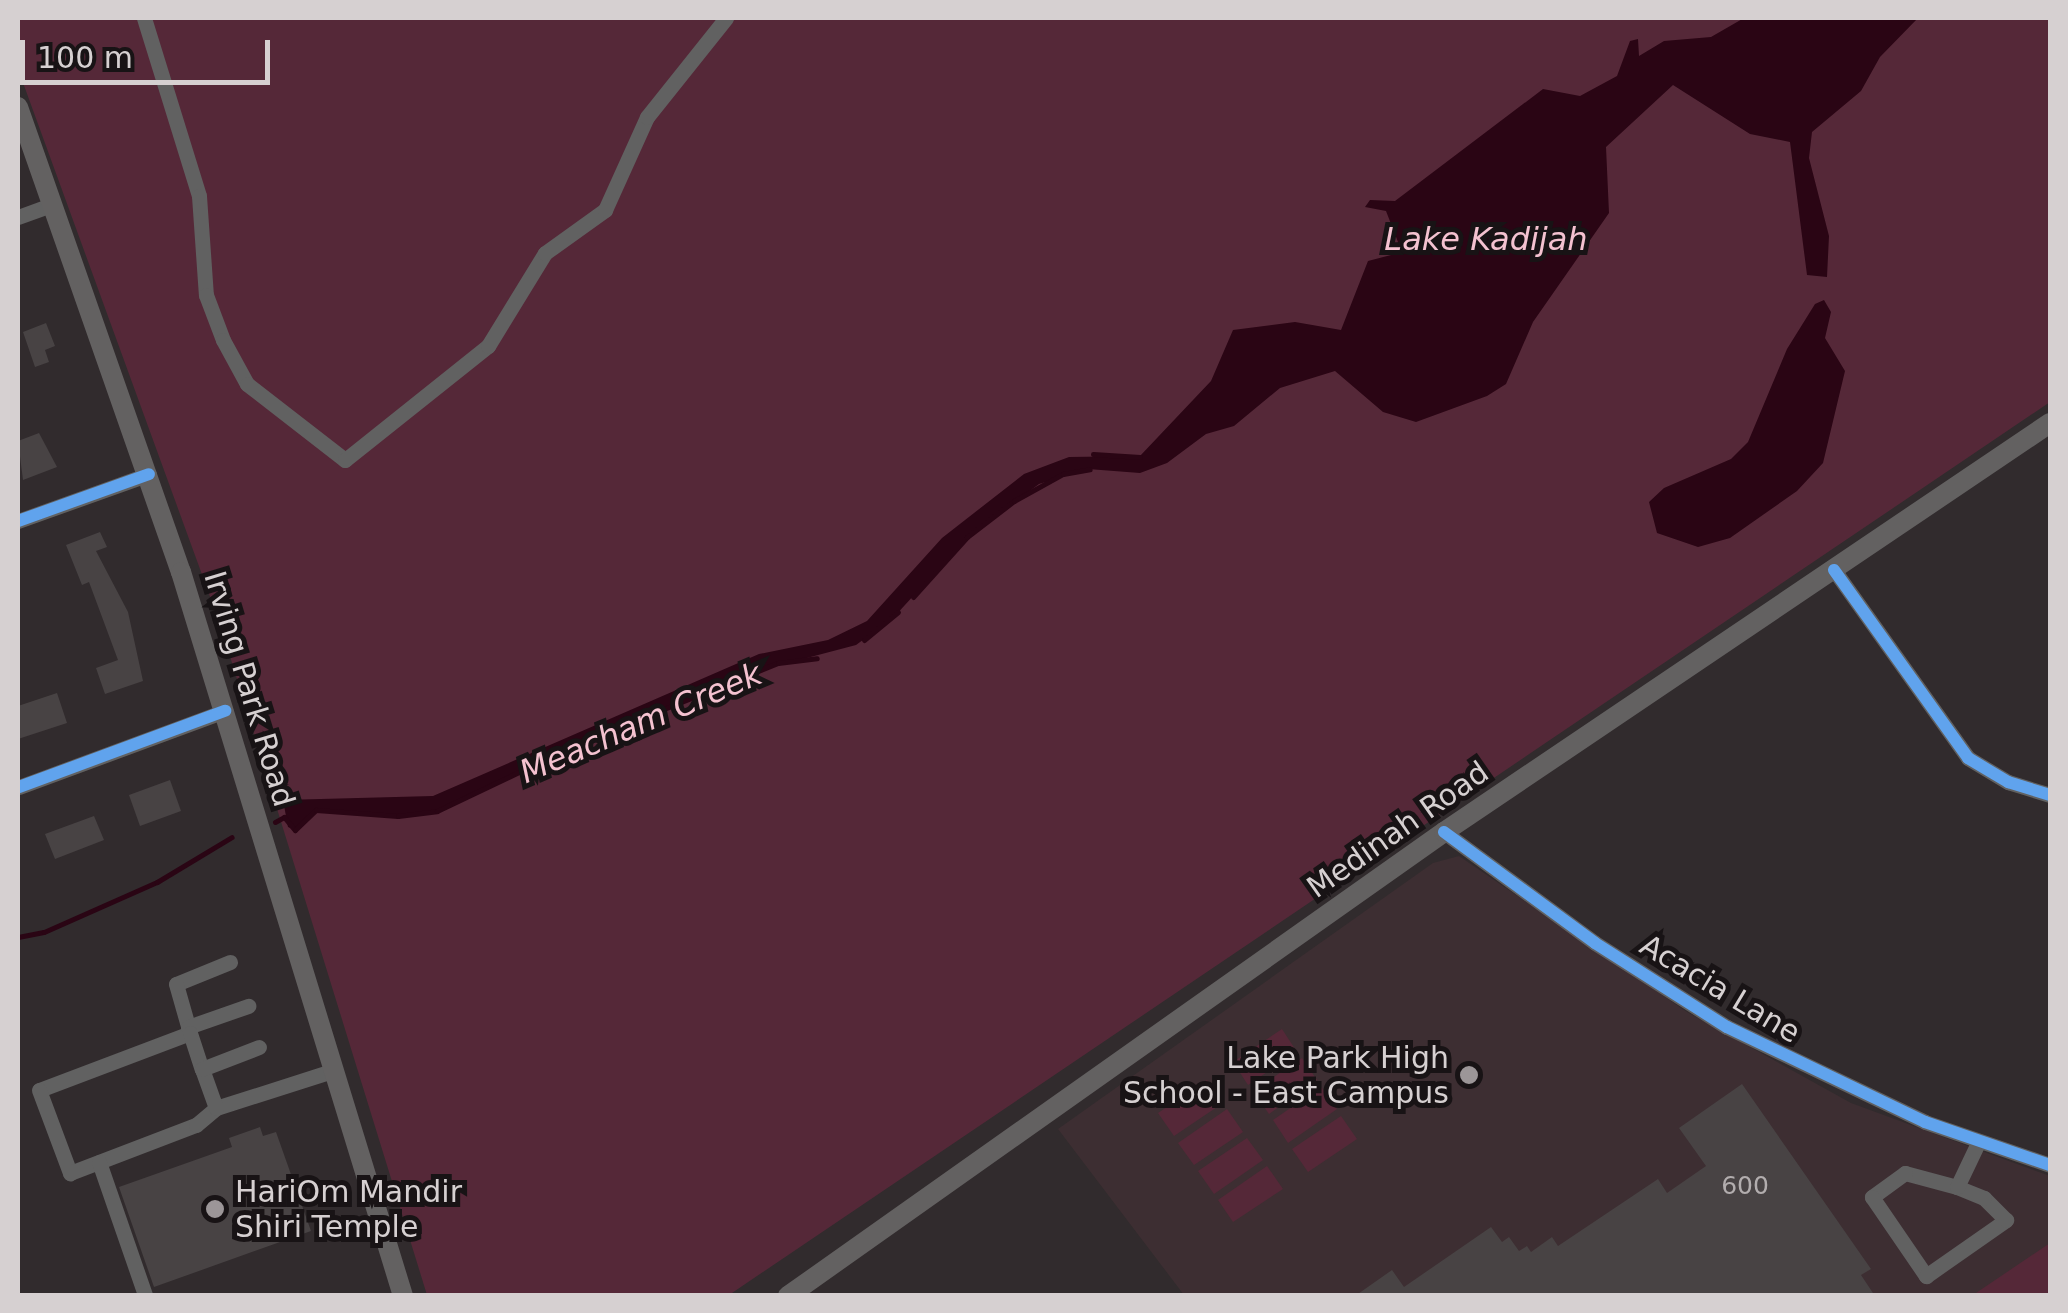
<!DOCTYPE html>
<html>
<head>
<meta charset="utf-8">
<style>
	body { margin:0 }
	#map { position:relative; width:2068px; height:1313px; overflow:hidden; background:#312b2d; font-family:"DejaVu Sans",sans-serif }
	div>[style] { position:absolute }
	.built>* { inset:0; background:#3d2e32 }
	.green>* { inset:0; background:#552838 }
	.water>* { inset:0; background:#2a0514 }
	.stream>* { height:5px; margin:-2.5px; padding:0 2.5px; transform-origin:2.5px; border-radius:2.5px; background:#2a0514 }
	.building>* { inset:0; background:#484344 }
	.minor>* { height:15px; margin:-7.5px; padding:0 7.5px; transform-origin:7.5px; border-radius:7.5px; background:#616161 }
	.major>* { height:20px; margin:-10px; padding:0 10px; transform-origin:10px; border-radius:10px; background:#636161 }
	.cycleway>* { height:12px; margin:-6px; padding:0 6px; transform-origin:6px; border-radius:6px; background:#60a3ed }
	.dots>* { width:28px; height:28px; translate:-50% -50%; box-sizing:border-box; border:5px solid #181315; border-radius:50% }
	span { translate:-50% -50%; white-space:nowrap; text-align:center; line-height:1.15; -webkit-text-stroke:10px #181315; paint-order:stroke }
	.number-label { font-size:25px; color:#b2adae }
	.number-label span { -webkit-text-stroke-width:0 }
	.street-label { font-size:30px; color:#d6d0d1 }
	.poi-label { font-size:30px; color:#d6d0d1 }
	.right { translate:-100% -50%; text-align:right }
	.left { translate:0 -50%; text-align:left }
	.water-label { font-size:32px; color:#f4c2d0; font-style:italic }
	.frame { position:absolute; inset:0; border:20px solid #d6d0d1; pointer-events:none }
	.scale { position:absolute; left:20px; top:40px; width:250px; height:45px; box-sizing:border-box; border:5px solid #d6d0d1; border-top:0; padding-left:12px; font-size:30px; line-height:35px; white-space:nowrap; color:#d6d0d1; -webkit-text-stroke:8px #181315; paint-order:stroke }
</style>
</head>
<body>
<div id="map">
	<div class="built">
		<div style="clip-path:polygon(1459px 856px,1687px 1012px,1851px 1103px,2050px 1176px,2050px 1295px,1184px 1295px,1058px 1129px,1433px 863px)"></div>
	</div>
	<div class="green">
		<div style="clip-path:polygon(18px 18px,2050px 18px,2050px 402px,729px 1295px,427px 1295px,220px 624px,18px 69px)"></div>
		<div style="clip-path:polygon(1282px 1029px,1297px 1052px,1248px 1085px,1233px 1062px)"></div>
		<div style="clip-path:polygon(1302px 1058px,1317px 1080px,1269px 1114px,1253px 1091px)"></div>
		<div style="clip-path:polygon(1207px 1080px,1223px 1103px,1174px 1136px,1158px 1113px)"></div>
		<div style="clip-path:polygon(1321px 1087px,1337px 1109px,1288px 1143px,1273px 1120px)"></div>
		<div style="clip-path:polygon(1227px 1109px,1243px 1132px,1194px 1165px,1178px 1143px)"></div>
		<div style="clip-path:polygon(1341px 1116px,1357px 1139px,1308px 1172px,1292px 1149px)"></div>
		<div style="clip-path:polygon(1247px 1138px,1263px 1160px,1214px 1194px,1198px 1171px)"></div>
		<div style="clip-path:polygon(1267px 1166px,1283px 1189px,1233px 1222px,1218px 1200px)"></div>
		<div style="clip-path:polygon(2050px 1243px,2050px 1295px,1973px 1295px)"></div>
	</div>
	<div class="water">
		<div style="clip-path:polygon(1744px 18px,1918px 18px,1880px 57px,1861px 91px,1812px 132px,1809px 158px,1829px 236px,1827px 277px,1807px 275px,1790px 142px,1750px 134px,1673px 85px,1606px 147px,1609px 213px,1533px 322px,1506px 384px,1487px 396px,1416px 422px,1383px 412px,1335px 371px,1280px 388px,1234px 426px,1206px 434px,1167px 463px,1140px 473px,1088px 469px,1039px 484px,967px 537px,894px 617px,856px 645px,746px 674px,437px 811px,398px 816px,316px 810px,295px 830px,288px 827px,283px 800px,433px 796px,759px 654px,828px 640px,867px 621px,942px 538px,1024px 474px,1069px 457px,1140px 456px,1211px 381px,1233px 330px,1295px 322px,1341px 330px,1368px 261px,1391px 255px,1398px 242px,1386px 211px,1365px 207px,1370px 200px,1395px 201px,1543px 89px,1580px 96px,1617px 76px,1630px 41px,1638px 39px,1639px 56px,1664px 41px,1711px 37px)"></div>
		<div style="clip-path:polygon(1824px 300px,1831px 312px,1825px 338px,1845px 371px,1823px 463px,1797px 491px,1730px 538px,1698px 547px,1657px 533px,1649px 502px,1664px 488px,1731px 459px,1748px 442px,1787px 349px,1815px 304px)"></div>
	</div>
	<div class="stream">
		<div style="left:1093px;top:454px;width:47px;rotate:3.7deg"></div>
		<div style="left:913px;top:597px;width:81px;rotate:-48deg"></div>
		<div style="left:967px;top:537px;width:59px;rotate:-37.5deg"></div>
		<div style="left:1014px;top:501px;width:56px;rotate:-28.9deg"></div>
		<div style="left:1063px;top:474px;width:27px;rotate:-10deg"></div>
		<div style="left:864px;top:640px;width:44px;rotate:-39.5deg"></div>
		<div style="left:649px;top:715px;width:139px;rotate:-22deg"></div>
		<div style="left:778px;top:663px;width:39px;rotate:-7deg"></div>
		<div style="left:612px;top:731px;width:24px;rotate:-22deg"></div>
		<div style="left:575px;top:746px;width:24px;rotate:-22deg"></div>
		<div style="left:275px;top:822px;width:10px;rotate:-29deg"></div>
		<div style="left:284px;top:817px;width:17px;rotate:50deg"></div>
		<div style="left:295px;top:830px;width:29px;rotate:-44deg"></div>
		<div style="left:316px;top:810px;width:82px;rotate:4.2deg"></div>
		<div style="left:398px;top:816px;width:39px;rotate:-7deg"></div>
		<div style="left:437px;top:811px;width:142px;rotate:-25.5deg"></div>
		<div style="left:18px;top:937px;width:26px;rotate:-11deg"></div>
		<div style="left:44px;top:932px;width:124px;rotate:-23.9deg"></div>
		<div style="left:157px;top:882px;width:87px;rotate:-31deg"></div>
	</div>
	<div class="building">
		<div style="clip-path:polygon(46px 323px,55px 346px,45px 350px,49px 362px,35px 367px,23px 332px)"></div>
		<div style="clip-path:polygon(39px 433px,57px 467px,23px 480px,18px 441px)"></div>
		<div style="clip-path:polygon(100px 532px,107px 547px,96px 551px,128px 612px,143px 681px,105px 694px,96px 668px,118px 660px,89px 582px,82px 585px,66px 545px)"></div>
		<div style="clip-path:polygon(57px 693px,67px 723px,18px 739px,18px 706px)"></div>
		<div style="clip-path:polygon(170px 780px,181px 811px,140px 826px,129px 795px)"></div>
		<div style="clip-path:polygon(94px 816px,104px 840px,55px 859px,45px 834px)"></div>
		<div style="clip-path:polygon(1742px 1084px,1871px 1269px,1861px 1275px,1875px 1296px,1355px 1296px,1392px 1270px,1404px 1287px,1491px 1227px,1502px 1242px,1509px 1237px,1519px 1251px,1527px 1246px,1531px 1252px,1552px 1237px,1558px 1246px,1658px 1179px,1667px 1193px,1706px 1166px,1679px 1128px)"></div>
		<div style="clip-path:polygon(260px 1127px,263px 1136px,276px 1132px,311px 1231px,154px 1287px,119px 1187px,232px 1147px,229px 1138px)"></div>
	</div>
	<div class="minor">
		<div style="left:144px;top:18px;width:186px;rotate:72.8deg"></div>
		<div style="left:199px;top:196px;width:99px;rotate:86deg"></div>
		<div style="left:206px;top:295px;width:48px;rotate:69.3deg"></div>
		<div style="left:223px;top:340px;width:50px;rotate:61.4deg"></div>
		<div style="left:247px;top:384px;width:124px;rotate:37.8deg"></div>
		<div style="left:345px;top:460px;width:183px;rotate:-38.6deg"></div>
		<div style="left:488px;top:346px;width:109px;rotate:-58.5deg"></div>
		<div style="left:545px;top:253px;width:74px;rotate:-35.6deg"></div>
		<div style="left:605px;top:210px;width:102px;rotate:-65.7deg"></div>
		<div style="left:647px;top:117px;width:127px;rotate:-51.4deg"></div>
		<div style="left:18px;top:217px;width:37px;rotate:-20deg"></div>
		<div style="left:18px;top:521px;width:139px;rotate:-19.7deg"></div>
		<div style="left:1834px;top:570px;width:231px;rotate:54.5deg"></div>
		<div style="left:1968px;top:758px;width:47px;rotate:31deg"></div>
		<div style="left:2008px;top:782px;width:44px;rotate:17.2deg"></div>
		<div style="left:19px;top:787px;width:220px;rotate:-20.3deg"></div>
		<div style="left:1444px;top:832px;width:187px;rotate:36.3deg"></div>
		<div style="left:1595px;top:943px;width:156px;rotate:32.5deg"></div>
		<div style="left:1727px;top:1027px;width:220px;rotate:25.6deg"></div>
		<div style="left:1925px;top:1122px;width:132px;rotate:19deg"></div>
		<div style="left:230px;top:962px;width:58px;rotate:157.8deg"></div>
		<div style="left:176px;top:984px;width:51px;rotate:74.1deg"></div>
		<div style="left:190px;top:1033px;width:161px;rotate:159.3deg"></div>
		<div style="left:39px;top:1090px;width:89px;rotate:69.5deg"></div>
		<div style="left:70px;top:1173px;width:135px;rotate:-20.9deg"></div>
		<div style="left:196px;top:1125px;width:26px;rotate:-40deg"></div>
		<div style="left:216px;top:1108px;width:125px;rotate:-17.7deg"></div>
		<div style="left:188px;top:1027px;width:64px;rotate:-19.3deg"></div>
		<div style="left:190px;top:1033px;width:38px;rotate:72deg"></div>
		<div style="left:216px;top:1108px;width:41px;rotate:-109.7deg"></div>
		<div style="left:202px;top:1069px;width:61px;rotate:-21.1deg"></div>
		<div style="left:99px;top:1162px;width:141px;rotate:70.9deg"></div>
		<div style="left:1957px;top:1187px;width:54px;rotate:-164.9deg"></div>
		<div style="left:1905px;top:1173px;width:41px;rotate:144deg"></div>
		<div style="left:1872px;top:1197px;width:96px;rotate:55.6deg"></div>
		<div style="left:1926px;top:1276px;width:98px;rotate:-35deg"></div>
		<div style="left:2006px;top:1220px;width:31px;rotate:-135deg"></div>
		<div style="left:1984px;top:1198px;width:29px;rotate:-158deg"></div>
		<div style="left:1957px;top:1187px;width:49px;rotate:-64.5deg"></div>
	</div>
	<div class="major">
		<div style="left:18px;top:107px;width:493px;rotate:70.7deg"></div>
		<div style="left:181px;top:572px;width:757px;rotate:72.95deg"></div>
		<div style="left:788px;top:1296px;width:804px;rotate:-35.27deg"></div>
		<div style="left:1444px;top:832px;width:731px;rotate:-34.02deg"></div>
	</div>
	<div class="cycleway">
		<div style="left:18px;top:521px;width:139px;rotate:-19.7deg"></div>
		<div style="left:1834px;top:570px;width:231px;rotate:54.5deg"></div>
		<div style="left:1968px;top:758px;width:47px;rotate:31deg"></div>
		<div style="left:2008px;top:782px;width:44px;rotate:17.2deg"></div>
		<div style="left:19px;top:787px;width:220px;rotate:-20.3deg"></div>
		<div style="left:1444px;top:832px;width:187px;rotate:36.3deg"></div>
		<div style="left:1595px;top:943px;width:156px;rotate:32.5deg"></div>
		<div style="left:1727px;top:1027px;width:220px;rotate:25.6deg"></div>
		<div style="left:1925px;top:1122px;width:132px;rotate:19deg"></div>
	</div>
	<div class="dots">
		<div style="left:1469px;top:1075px;background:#9c9698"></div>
		<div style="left:215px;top:1209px;background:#9c9698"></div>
	</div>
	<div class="number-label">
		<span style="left:1745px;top:1186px">600</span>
	</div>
	<div class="street-label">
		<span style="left:249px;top:689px;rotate:73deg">Irving Park Road</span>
		<span style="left:1398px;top:830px;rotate:-35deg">Medinah Road</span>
		<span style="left:1720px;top:989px;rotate:31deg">Acacia Lane</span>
	</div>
	<div class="poi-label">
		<span class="right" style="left:1449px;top:1075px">Lake Park High<br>School - East Campus</span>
		<span class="left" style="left:235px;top:1209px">HariOm Mandir<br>Shiri Temple</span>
	</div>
	<div class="water-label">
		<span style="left:1486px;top:239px">Lake Kadijah</span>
		<span style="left:641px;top:723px;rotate:-23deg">Meacham Creek</span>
	</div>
	<div class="frame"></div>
	<div class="scale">100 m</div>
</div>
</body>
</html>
